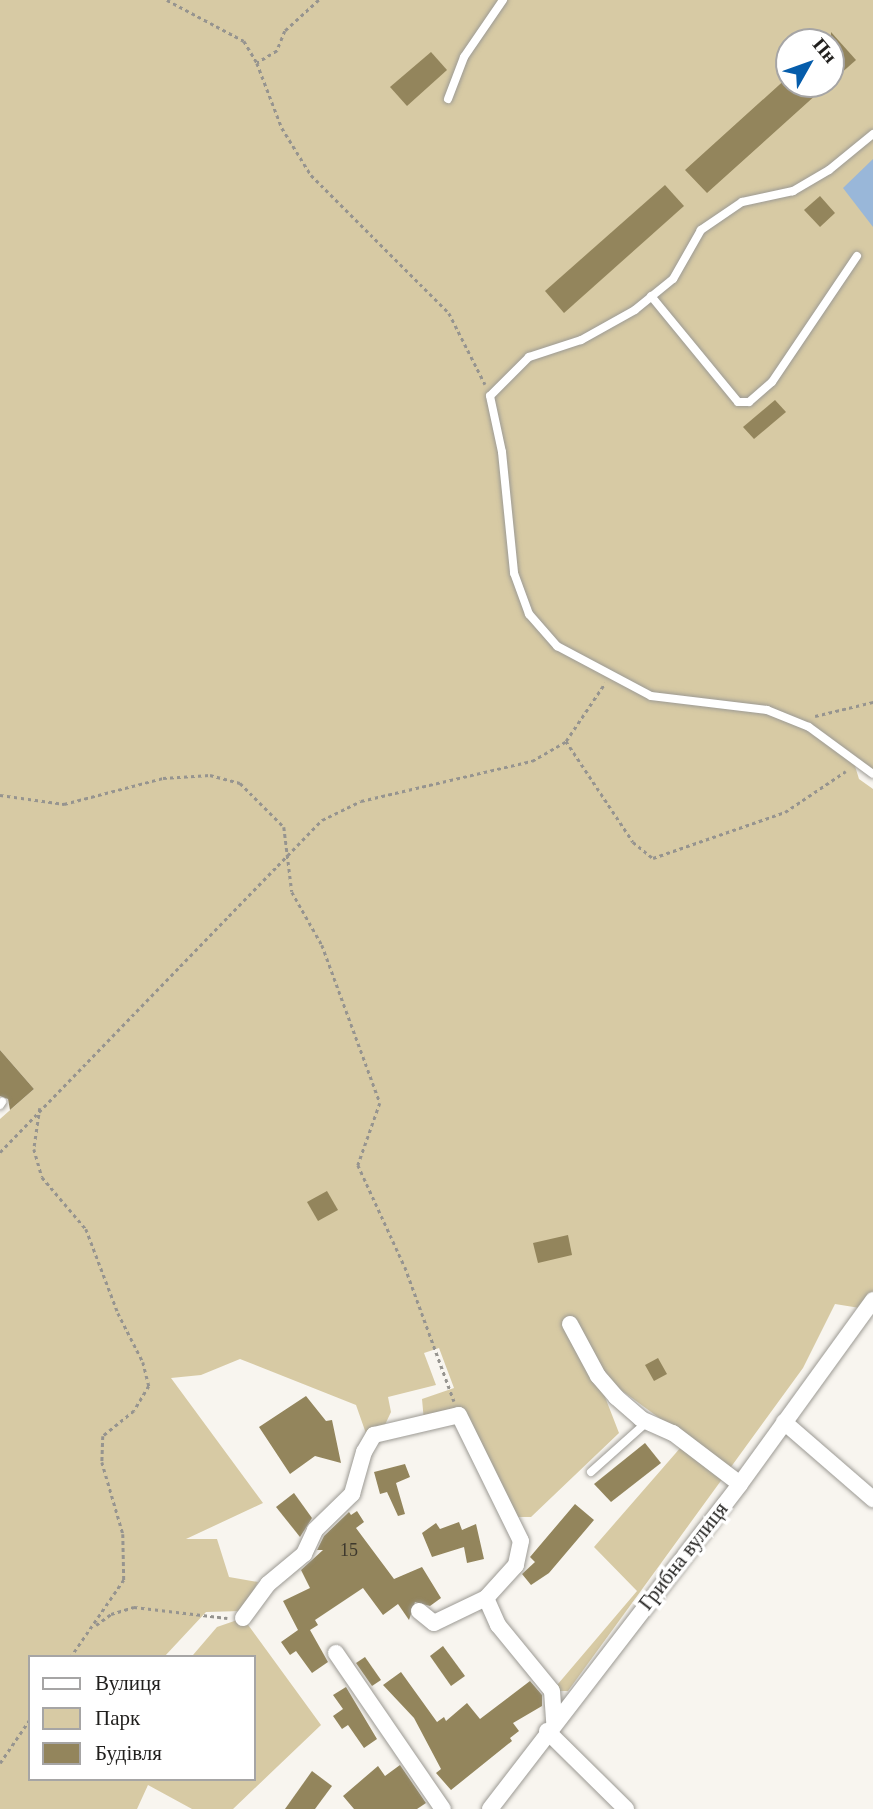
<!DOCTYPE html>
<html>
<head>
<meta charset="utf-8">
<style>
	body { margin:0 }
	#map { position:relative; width:873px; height:1809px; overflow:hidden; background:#f8f5ef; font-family:Georgia,serif }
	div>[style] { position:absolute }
	.green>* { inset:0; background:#d7caa4 }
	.water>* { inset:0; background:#99b7d9 }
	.building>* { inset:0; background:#93855c }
	.path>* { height:2.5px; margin-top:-1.25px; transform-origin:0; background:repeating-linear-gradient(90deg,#96948f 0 3.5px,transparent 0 7px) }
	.roads { filter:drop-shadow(0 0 2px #9c9a94) drop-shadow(0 0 2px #9c9a94) }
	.lane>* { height:8px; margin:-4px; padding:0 4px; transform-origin:4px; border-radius:4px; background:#fff }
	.street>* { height:16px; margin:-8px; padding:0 8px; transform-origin:8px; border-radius:8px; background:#fff }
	span { translate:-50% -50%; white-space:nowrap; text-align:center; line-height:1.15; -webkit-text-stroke:7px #fff; paint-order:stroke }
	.number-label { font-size:18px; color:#3d382d }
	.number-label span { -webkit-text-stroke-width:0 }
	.street-label { font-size:21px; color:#201f1d }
	.legend { position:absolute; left:28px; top:1655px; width:228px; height:126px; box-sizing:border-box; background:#fff; border:2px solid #a6a5a5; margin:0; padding:9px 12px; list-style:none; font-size:21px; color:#201f1d }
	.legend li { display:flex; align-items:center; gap:14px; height:35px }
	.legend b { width:35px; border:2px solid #a6a5a5 }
	.north { position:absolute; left:775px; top:28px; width:70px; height:70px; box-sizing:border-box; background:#fff; border:2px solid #a6a5a5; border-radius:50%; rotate:50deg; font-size:19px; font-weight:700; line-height:28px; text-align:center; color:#201f1d }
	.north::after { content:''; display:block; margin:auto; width:24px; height:32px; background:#065dab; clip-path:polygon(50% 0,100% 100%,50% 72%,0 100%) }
</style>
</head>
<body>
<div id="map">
	<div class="green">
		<div style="clip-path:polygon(evenodd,0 0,873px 0,873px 774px,855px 766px,859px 779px,873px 789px,873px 1300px,866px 1309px,835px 1304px,803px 1368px,568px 1691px,552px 1691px,637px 1591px,594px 1547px,688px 1439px,595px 1371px,619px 1433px,531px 1517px,512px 1517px,463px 1421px,460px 1407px,424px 1421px,422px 1399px,454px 1388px,439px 1348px,424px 1353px,436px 1385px,388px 1397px,391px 1412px,382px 1431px,369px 1442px,356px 1405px,240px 1359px,201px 1375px,171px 1378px,263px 1503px,186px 1539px,217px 1539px,229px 1577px,258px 1582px,242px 1611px,206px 1612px,164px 1657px,30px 1657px,30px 1779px,254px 1779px,254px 1657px,193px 1655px,217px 1627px,243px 1618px,321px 1725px,233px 1809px,192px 1809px,148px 1785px,137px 1809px,0 1809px,0 1119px,34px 1089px,0 1050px,0 0,789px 42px,831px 42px,831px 84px,789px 84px,789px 42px)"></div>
	</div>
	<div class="water">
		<div style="clip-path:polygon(873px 159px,873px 227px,843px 188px)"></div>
	</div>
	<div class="building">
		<div style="clip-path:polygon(831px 32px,856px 60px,831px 82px)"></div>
		<div style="clip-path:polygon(431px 52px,447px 70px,407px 106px,390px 87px)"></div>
		<div style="clip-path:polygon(789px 76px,789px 84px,828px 84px,707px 193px,685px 170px)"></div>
		<div style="clip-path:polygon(665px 185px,684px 206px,564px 313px,545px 291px)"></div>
		<div style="clip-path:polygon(820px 196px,835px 213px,820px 227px,804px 210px)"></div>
		<div style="clip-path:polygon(775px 400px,786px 412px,754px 439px,743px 427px)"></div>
		<div style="clip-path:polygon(0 1050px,34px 1089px,10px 1110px,8px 1099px,0 1096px)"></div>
		<div style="clip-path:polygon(327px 1191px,338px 1210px,318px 1221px,307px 1202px)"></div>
		<div style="clip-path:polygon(568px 1235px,572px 1255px,538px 1263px,533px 1243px)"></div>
		<div style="clip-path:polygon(658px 1358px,667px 1374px,654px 1381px,645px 1365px)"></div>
		<div style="clip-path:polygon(306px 1396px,326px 1421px,332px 1420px,341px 1463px,315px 1456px,290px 1474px,259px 1427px)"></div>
		<div style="clip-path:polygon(645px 1443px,661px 1463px,611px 1502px,594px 1484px)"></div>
		<div style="clip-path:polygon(405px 1464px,410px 1477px,396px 1483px,405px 1514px,398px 1516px,387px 1492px,380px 1494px,374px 1472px)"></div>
		<div style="clip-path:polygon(294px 1493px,312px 1518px,300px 1537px,276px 1507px)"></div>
		<div style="clip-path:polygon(575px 1504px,594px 1520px,549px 1573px,531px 1585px,522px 1574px,535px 1562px,530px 1557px)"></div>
		<div style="clip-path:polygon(357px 1511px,364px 1522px,356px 1528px,394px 1579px,422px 1567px,441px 1598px,430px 1606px,415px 1602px,409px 1620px,398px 1604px,383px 1615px,363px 1588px,315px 1620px,318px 1625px,310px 1630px,328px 1662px,312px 1673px,296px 1651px,290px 1655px,281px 1642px,298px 1630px,283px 1601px,310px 1588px,301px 1570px,323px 1550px,317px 1550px,324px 1536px,349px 1512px,351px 1515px)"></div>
		<div style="clip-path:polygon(459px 1522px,462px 1530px,476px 1524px,484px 1559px,467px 1563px,464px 1547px,432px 1557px,422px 1533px,436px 1523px,440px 1529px)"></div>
		<div style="clip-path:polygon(443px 1646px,465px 1676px,451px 1686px,430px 1656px)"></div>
		<div style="clip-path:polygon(365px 1657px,381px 1680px,372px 1686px,356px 1663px)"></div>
		<div style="clip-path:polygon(401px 1672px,437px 1722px,444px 1717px,446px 1721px,467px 1703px,480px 1719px,530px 1681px,542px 1695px,542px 1706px,513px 1723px,519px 1731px,510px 1738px,512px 1741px,451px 1790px,436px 1773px,441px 1769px,414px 1718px,383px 1685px)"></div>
		<div style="clip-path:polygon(346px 1687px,377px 1739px,364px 1748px,348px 1725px,342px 1729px,333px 1716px,343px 1709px,333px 1695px)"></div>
		<div style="clip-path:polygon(400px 1765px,426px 1803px,417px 1809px,354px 1809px,343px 1796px,378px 1766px,385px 1776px)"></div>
		<div style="clip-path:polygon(312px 1771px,332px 1786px,315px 1809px,285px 1809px)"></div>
	</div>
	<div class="path">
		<div style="left:167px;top:0;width:87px;rotate:28deg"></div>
		<div style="left:244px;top:41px;width:26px;rotate:59deg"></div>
		<div style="left:319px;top:0;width:46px;rotate:137.6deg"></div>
		<div style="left:285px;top:31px;width:22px;rotate:112deg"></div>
		<div style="left:277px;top:51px;width:23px;rotate:149deg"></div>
		<div style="left:257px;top:63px;width:70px;rotate:69deg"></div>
		<div style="left:282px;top:128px;width:55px;rotate:58.3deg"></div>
		<div style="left:311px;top:175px;width:195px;rotate:45deg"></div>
		<div style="left:449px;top:313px;width:80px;rotate:63.1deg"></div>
		<div style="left:815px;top:716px;width:60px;rotate:-13.6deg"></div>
		<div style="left:566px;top:741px;width:121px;rotate:56.4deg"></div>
		<div style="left:633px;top:842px;width:26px;rotate:39deg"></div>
		<div style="left:653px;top:858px;width:140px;rotate:-19.2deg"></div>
		<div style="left:785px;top:812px;width:73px;rotate:-33.9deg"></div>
		<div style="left:0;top:795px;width:65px;rotate:8deg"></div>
		<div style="left:64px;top:804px;width:102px;rotate:-14.7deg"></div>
		<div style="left:163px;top:778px;width:47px;rotate:-3.7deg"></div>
		<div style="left:210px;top:775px;width:31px;rotate:15deg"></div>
		<div style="left:240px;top:783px;width:62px;rotate:45deg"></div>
		<div style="left:284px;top:827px;width:65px;rotate:83deg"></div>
		<div style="left:292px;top:892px;width:61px;rotate:60.5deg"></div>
		<div style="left:322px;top:945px;width:168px;rotate:69.8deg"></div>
		<div style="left:380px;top:1103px;width:66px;rotate:109.5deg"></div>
		<div style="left:358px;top:1165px;width:112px;rotate:65.3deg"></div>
		<div style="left:405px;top:1267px;width:143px;rotate:69.9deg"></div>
		<div style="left:40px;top:1108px;width:41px;rotate:98.3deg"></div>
		<div style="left:34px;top:1149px;width:29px;rotate:74deg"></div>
		<div style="left:42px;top:1177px;width:68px;rotate:49.8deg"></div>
		<div style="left:86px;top:1229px;width:90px;rotate:69.1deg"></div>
		<div style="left:118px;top:1313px;width:55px;rotate:63deg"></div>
		<div style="left:143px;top:1362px;width:25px;rotate:76deg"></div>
		<div style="left:149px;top:1386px;width:29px;rotate:121deg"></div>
		<div style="left:134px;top:1411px;width:40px;rotate:141deg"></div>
		<div style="left:103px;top:1436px;width:26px;rotate:92deg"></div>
		<div style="left:102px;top:1462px;width:75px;rotate:73.7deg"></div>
		<div style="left:123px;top:1534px;width:46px;rotate:88.8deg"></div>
		<div style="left:124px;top:1580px;width:93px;rotate:124.5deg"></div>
		<div style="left:0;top:1152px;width:463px;rotate:-45.9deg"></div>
		<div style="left:322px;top:820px;width:43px;rotate:-26deg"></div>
		<div style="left:361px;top:801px;width:176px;rotate:-13.2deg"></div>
		<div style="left:532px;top:761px;width:39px;rotate:-30deg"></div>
		<div style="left:566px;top:741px;width:70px;rotate:-56.1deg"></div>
		<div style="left:96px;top:1625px;width:19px;rotate:-36deg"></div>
		<div style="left:111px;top:1614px;width:24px;rotate:-17deg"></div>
		<div style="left:134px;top:1607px;width:94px;rotate:6.7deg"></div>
		<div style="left:0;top:1763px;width:53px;rotate:-55.7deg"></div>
	</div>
	<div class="roads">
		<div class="lane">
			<div style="left:448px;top:99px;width:45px;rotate:-69.1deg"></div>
			<div style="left:464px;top:57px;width:69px;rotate:-55.6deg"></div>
			<div style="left:873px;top:134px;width:57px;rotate:140.7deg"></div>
			<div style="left:829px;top:170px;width:42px;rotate:149.7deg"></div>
			<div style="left:793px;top:191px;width:52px;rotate:167.8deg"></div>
			<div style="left:742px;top:202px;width:50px;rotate:145.7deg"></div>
			<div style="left:701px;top:230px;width:56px;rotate:119.7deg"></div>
			<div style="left:673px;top:279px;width:49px;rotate:140.8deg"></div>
			<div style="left:635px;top:310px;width:62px;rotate:150.9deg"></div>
			<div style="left:581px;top:340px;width:55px;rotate:161.9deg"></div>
			<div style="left:529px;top:357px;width:55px;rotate:135deg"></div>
			<div style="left:490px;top:396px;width:57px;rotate:77.9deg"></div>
			<div style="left:502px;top:452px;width:122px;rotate:84.3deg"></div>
			<div style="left:514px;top:573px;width:44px;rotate:69.9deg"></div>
			<div style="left:529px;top:614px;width:43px;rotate:48.8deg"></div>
			<div style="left:557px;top:646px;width:106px;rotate:28deg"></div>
			<div style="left:651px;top:696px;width:117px;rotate:6.9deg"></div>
			<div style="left:767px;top:710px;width:45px;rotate:22deg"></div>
			<div style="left:809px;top:727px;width:79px;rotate:36.3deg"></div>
			<div style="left:651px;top:296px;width:137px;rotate:50.6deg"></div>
			<div style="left:738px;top:402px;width:11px"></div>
			<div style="left:749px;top:402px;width:30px;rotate:-41deg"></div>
			<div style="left:772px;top:382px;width:152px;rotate:-56deg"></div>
			<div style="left:0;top:1105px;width:4px;rotate:-56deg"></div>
			<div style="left:591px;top:1472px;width:75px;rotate:-41.8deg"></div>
		</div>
		<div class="street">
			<div style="left:570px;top:1324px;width:59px;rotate:61.7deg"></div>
			<div style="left:598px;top:1376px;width:28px;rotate:49deg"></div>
			<div style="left:616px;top:1397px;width:33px;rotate:41deg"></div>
			<div style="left:641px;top:1419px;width:35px;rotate:24deg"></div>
			<div style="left:673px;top:1433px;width:84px;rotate:37.3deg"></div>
			<div style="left:784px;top:1422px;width:118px;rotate:40.9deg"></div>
			<div style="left:419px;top:1611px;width:19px;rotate:39deg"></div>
			<div style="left:434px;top:1623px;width:58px;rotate:-25.7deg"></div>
			<div style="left:243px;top:1618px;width:42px;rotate:-53.7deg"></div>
			<div style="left:268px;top:1584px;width:47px;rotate:-39.8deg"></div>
			<div style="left:304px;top:1554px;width:26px;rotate:-65deg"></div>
			<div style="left:315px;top:1530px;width:52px;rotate:-44.2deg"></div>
			<div style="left:352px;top:1494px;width:44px;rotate:-74.1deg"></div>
			<div style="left:364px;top:1452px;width:20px;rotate:-60deg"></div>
			<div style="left:374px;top:1435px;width:87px;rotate:-13.2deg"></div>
			<div style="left:459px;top:1415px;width:140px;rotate:63.8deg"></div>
			<div style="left:521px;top:1541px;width:25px;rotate:102deg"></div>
			<div style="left:516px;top:1565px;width:45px;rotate:132.3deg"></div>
			<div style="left:486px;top:1598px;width:30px;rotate:66deg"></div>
			<div style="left:498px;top:1625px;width:85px;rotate:50.7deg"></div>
			<div style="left:552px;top:1691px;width:30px;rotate:86deg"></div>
			<div style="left:336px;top:1653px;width:189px;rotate:55.6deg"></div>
			<div style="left:547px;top:1731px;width:111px;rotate:44.6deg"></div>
			<div style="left:490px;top:1809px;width:410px;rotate:-52.4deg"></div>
			<div style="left:740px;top:1484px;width:227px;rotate:-54.1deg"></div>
		</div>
	</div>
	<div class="number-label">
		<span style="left:349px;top:1550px">15</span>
	</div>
	<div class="street-label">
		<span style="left:683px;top:1556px;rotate:-52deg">Грибна вулиця</span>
	</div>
	<ul class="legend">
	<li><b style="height:9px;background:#fff"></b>Вулиця</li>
	<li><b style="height:19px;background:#d7caa4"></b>Парк</li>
	<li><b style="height:19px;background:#93855c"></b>Будівля</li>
	</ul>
	<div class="north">Пн</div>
</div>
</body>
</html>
